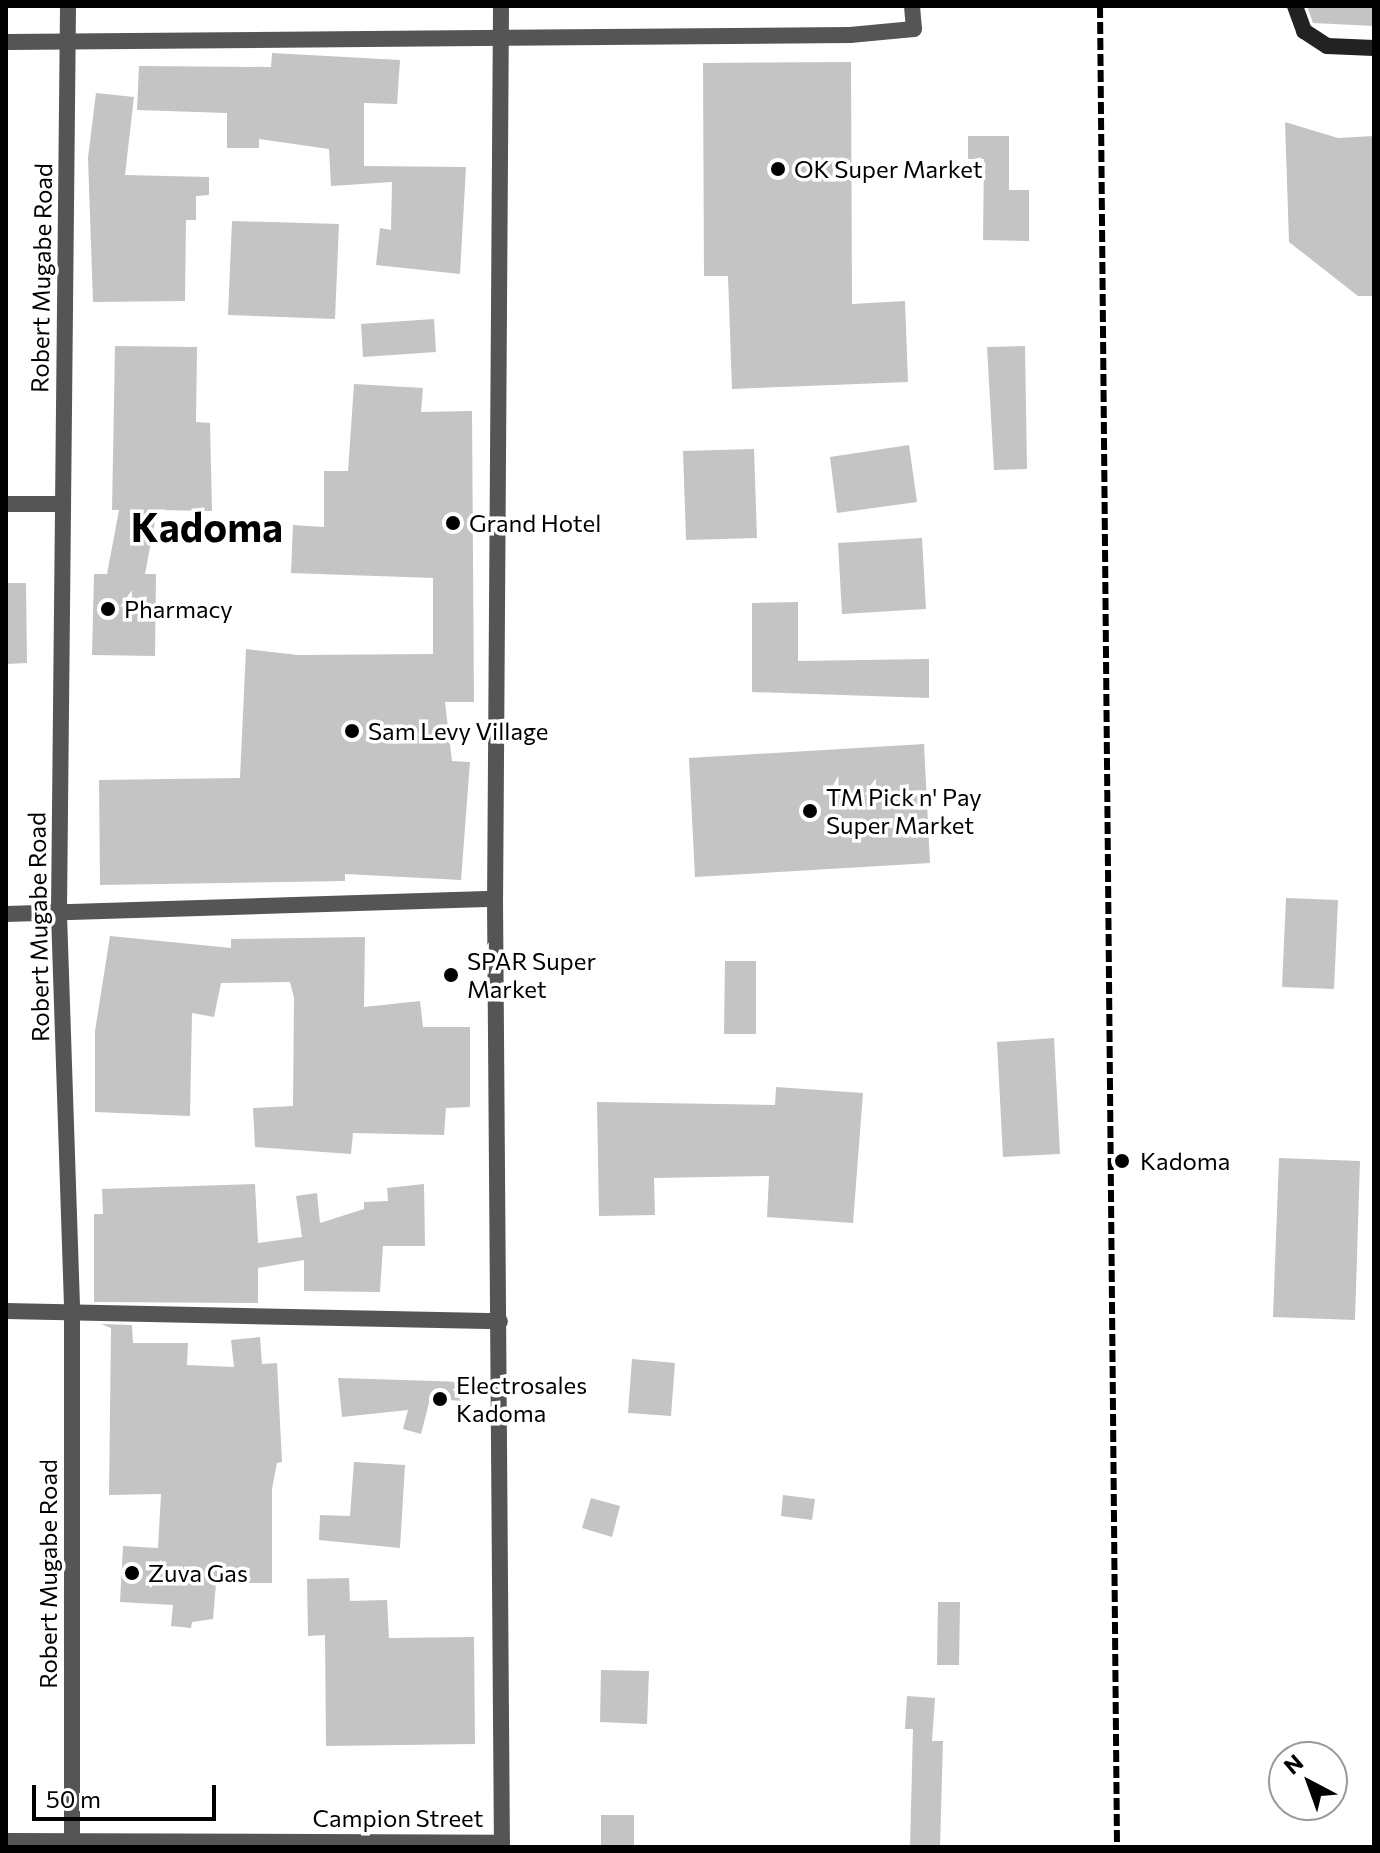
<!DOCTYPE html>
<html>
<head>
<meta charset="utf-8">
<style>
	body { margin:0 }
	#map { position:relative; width:1380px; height:1853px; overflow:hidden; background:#fff; font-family:Commissioner,sans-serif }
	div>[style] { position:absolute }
	.building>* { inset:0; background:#c4c4c4 }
	.minor>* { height:16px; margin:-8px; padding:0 8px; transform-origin:8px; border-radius:8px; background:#555 }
	.tertiary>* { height:16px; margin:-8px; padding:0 8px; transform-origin:8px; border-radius:8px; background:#555 }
	.secondary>* { height:16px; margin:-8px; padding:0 8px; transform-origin:8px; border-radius:8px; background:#222 }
	.rail>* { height:6px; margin-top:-3px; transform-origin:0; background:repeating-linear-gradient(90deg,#000 0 12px,transparent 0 16px) }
	.dots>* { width:22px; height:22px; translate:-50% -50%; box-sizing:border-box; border:4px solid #fff; border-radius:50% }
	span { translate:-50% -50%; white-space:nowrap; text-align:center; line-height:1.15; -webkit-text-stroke:7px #fff; paint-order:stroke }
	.poi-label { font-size:24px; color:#000 }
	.left { translate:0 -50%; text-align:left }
	.street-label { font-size:24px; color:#000 }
	.town-label { font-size:40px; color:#000; font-weight:700 }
	.frame { position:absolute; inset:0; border:8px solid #000; pointer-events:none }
	.north { position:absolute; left:1268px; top:1741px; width:80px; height:80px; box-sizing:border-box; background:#fff; border:2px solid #999; border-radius:50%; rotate:319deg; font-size:22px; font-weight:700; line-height:32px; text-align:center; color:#000 }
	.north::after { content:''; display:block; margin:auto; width:28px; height:36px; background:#000; clip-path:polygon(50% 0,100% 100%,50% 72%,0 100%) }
	.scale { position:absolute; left:32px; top:1785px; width:184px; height:36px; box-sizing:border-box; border:4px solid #000; border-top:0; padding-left:10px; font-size:24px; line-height:28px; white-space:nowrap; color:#000; -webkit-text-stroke:6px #fff; paint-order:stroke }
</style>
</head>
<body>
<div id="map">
	<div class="building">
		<div style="clip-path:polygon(1307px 6px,1374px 6px,1374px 26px,1313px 23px)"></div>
		<div style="clip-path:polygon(272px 53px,400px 60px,397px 104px,364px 103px,364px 166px,466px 167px,460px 274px,376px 265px,380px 228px,391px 230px,392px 182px,331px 186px,329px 149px,259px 139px,259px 148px,227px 148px,227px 113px,137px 110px,139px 66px,271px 67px)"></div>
		<div style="clip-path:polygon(851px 62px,852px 304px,905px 301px,908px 382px,732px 389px,728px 276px,704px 276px,703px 63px)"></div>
		<div style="clip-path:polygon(96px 93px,134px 97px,125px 175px,209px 177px,209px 195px,196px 196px,196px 220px,186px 220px,185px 301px,93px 302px,88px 158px)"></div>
		<div style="clip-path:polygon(1285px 122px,1338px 138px,1374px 136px,1374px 296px,1358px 296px,1289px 242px)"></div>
		<div style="clip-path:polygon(968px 136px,1009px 136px,1009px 190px,1029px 190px,1029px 241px,983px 240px,984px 159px,968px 159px)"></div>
		<div style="clip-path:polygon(232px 221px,339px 224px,335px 319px,228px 315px)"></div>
		<div style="clip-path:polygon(434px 319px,436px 352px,363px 357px,361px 324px)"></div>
		<div style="clip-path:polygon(115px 346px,197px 347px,196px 422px,210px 423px,212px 511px,157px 510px,145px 574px,156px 574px,155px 656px,92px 655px,94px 574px,107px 574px,119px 510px,112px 510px)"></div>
		<div style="clip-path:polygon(1025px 346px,1027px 469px,994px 470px,987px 347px)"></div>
		<div style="clip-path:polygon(354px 384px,423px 388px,421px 412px,472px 411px,474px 702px,445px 702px,452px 761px,470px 762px,461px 880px,345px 874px,345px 881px,100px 885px,99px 780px,240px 778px,246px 649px,298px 655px,433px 654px,433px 578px,291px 573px,293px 525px,324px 527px,324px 471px,348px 471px)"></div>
		<div style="clip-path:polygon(909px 445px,917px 502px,837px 513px,830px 457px)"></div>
		<div style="clip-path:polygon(754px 449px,757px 538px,686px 540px,683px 451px)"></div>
		<div style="clip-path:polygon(922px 538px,926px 609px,842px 614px,838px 543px)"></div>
		<div style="clip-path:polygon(6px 583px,26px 583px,27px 663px,6px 664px)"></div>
		<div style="clip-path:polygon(798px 602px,798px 661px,929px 659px,929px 698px,752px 692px,752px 603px)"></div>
		<div style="clip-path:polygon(924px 744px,930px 863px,695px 877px,689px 758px)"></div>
		<div style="clip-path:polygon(1286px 898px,1338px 900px,1334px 989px,1282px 987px)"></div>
		<div style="clip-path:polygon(110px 936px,231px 948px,231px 939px,365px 937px,364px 1007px,420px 1001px,423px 1027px,470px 1027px,470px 1107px,446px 1108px,444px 1135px,353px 1133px,351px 1154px,255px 1147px,253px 1108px,293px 1106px,294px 998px,290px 982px,221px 983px,214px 1017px,192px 1013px,190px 1116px,95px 1112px,95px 1031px)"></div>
		<div style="clip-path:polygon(725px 961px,756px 961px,756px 1034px,724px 1034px)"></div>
		<div style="clip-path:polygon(1054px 1038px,1060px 1154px,1003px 1157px,997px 1042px)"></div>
		<div style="clip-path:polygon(776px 1087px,863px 1093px,853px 1223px,767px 1217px,769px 1176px,654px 1178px,655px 1215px,599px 1216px,597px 1102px,775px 1105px)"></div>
		<div style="clip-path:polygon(1279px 1158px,1360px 1161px,1355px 1320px,1273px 1317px)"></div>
		<div style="clip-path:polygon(255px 1184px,258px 1243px,302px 1237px,296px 1196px,317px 1193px,320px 1223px,364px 1209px,364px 1202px,388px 1201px,387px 1188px,424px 1184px,425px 1246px,383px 1246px,380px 1292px,304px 1291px,304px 1260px,258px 1268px,258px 1303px,94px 1302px,94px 1214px,103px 1214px,102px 1189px)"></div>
		<div style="clip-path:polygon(101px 1324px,132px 1325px,133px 1343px,188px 1343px,187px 1365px,234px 1367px,231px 1340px,260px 1337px,262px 1364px,277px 1363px,282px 1462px,277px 1463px,272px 1489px,272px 1583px,216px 1583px,213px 1619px,192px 1622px,191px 1628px,171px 1626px,173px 1605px,120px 1602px,123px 1546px,158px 1548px,161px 1494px,109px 1495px,111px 1328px)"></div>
		<div style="clip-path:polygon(632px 1359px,675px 1363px,671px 1416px,628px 1413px)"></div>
		<div style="clip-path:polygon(338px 1378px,465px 1382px,464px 1401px,430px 1399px,421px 1434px,403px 1429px,408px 1410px,342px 1417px)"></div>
		<div style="clip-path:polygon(354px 1462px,405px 1465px,400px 1548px,319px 1540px,320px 1515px,350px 1516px)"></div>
		<div style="clip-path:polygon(783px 1495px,815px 1499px,812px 1520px,781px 1516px)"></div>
		<div style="clip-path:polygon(591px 1498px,620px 1506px,612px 1537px,582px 1528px)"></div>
		<div style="clip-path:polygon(349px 1578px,350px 1601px,387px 1600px,389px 1638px,474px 1637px,475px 1744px,326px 1746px,325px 1635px,308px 1636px,307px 1579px)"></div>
		<div style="clip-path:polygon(938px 1602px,960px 1602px,959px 1665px,937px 1665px)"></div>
		<div style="clip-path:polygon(601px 1670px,649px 1671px,647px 1724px,600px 1722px)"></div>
		<div style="clip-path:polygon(907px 1696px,935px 1698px,932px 1741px,943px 1741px,940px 1847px,910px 1847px,913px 1729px,905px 1729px)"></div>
		<div style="clip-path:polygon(601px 1815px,634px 1815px,634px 1847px,601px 1847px)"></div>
	</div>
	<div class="minor">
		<div style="left:501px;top:6px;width:893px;rotate:90.38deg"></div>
		<div style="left:495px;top:899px;width:948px;rotate:89.58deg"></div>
		<div style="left:6px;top:42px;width:844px;rotate:-0.48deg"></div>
		<div style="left:850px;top:35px;width:64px;rotate:-5.4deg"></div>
		<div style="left:914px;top:29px;width:23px;rotate:-95deg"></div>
		<div style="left:6px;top:504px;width:55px"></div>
		<div style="left:6px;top:914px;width:489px;rotate:-1.8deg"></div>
		<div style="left:6px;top:1311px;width:494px;rotate:1.2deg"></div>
		<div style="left:6px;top:1841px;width:496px;rotate:0.2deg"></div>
	</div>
	<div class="tertiary">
		<div style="left:68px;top:6px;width:908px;rotate:90.57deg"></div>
		<div style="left:59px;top:914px;width:396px;rotate:88.1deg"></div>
		<div style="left:72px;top:1310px;width:537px;rotate:90deg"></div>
	</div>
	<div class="secondary">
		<div style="left:1295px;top:6px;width:27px;rotate:70deg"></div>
		<div style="left:1304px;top:31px;width:27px;rotate:33deg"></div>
		<div style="left:1327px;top:46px;width:47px;rotate:2.4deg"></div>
	</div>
	<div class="rail">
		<div style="left:1100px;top:6px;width:1841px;rotate:89.47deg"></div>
	</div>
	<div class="dots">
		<div style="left:778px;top:169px;background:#000"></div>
		<div style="left:453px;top:523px;background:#000"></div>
		<div style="left:108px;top:609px;background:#000"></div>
		<div style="left:352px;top:731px;background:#000"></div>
		<div style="left:810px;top:811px;background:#000"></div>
		<div style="left:451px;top:975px;background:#000"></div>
		<div style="left:1122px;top:1161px;background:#000"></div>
		<div style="left:440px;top:1399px;background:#000"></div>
		<div style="left:132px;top:1573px;background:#000"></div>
	</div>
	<div class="poi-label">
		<span class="left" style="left:794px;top:169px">OK Super Market</span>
		<span class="left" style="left:469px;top:523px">Grand Hotel</span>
		<span class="left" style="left:124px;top:609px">Pharmacy</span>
		<span class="left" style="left:368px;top:731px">Sam Levy Village</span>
		<span class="left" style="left:826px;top:811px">TM Pick n' Pay<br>Super Market</span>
		<span class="left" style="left:467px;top:975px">SPAR Super<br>Market</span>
		<span class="left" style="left:1140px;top:1161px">Kadoma</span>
		<span class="left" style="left:456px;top:1399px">Electrosales<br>Kadoma</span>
		<span class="left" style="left:148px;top:1573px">Zuva Gas</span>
	</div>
	<div class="street-label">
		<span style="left:41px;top:278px;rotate:-89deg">Robert Mugabe Road</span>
		<span style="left:38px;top:927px;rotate:-91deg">Robert Mugabe Road</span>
		<span style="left:48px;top:1574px;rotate:-90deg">Robert Mugabe Road</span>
		<span style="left:398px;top:1818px">Campion Street</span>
	</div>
	<div class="town-label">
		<span style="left:207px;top:526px">Kadoma</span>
	</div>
	<div class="frame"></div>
	<div class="north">N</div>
	<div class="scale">50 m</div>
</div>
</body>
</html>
